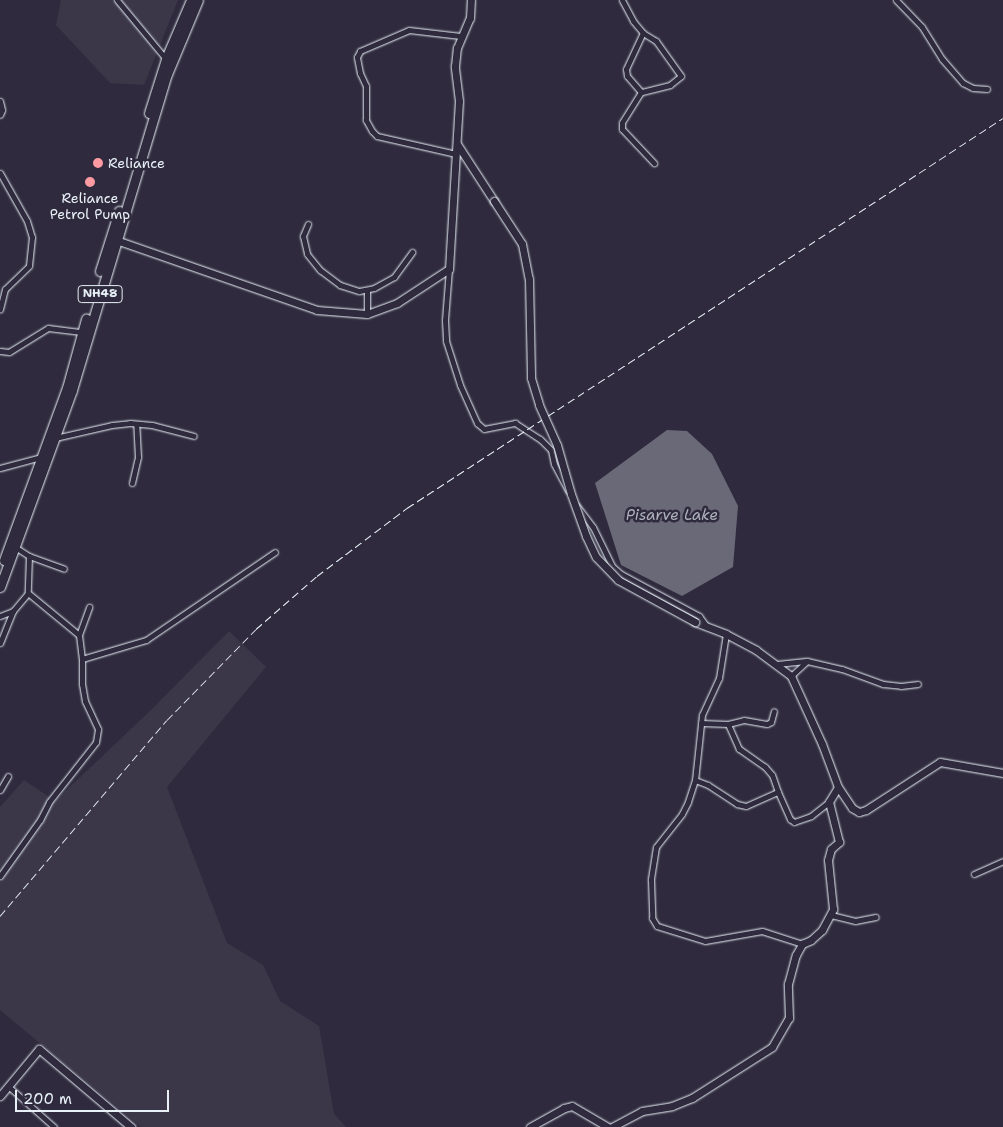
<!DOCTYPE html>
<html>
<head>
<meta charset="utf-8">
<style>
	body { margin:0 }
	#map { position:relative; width:1003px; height:1127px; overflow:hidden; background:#2f2a3d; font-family:"Shantell Sans",sans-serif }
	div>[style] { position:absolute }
	.built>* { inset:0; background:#3b3749 }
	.water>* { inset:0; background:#696978 }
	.roads { filter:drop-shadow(0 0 1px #e8f1f8) drop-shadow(0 0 1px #e8f1f8) }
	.street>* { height:5px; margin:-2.5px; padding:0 2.5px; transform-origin:2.5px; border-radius:2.5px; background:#2f2a3d }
	.secondary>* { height:7px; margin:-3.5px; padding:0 3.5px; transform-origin:3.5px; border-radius:3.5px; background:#2f2a3d }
	.highway>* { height:9px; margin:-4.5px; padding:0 4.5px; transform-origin:4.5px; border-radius:4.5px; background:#2f2a3d }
	.rail>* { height:1px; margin-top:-0.5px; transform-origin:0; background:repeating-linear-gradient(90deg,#e8f1f8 0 8px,transparent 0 12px) }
	.bridges { filter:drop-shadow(0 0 1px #e8f1f8) drop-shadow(0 0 1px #e8f1f8) }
	.secondary-bridge>* { height:7px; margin:-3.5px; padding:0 3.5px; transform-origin:3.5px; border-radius:3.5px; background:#2f2a3d }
	.dots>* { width:14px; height:14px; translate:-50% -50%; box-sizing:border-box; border:2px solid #2f2a3d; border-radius:50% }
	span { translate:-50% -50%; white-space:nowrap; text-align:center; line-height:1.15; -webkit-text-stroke:5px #2f2a3d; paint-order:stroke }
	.shield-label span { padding:1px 4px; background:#2f2a3d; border:1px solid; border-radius:4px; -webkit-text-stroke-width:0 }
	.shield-label { font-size:12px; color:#e8f1f8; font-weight:700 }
	.poi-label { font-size:14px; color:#e8f1f8 }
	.left { translate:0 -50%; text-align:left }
	.water-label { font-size:15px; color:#afb4be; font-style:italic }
	.scale { position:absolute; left:15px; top:1090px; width:154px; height:22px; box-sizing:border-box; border:2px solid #e8f1f8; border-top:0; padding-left:6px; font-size:15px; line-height:18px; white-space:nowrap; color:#e8f1f8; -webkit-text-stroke:4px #2f2a3d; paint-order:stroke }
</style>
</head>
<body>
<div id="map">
	<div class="built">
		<div style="clip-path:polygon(61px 0,178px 0,144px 85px,110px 83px,56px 25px)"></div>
		<div style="clip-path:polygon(229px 631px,266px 667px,167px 787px,227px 943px,263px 965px,280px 1001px,319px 1026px,334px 1114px,346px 1127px,141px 1127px,0 1010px,0 807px,24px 780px,55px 801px,151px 710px)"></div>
	</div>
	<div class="water">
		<div style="clip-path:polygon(667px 430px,687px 431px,712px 454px,738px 506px,733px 567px,682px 596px,621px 565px,595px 483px)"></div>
	</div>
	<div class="roads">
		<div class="street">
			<div style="left:117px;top:0;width:77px;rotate:50.3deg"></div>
			<div style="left:622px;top:0;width:24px;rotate:62deg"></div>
			<div style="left:633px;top:21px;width:16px;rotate:50deg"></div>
			<div style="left:643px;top:33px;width:15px;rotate:32deg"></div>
			<div style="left:656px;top:41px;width:43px;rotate:54.5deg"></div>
			<div style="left:681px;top:76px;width:14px;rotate:141deg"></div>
			<div style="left:670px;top:85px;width:30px;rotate:166deg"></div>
			<div style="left:641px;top:92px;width:21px;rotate:-131deg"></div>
			<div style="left:627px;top:76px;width:7px;rotate:-98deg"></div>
			<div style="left:626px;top:69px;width:40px;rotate:-65deg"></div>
			<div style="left:896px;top:0;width:37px;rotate:46deg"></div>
			<div style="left:922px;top:27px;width:38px;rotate:58deg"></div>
			<div style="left:942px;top:59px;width:32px;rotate:49deg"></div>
			<div style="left:963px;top:83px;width:11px;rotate:27deg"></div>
			<div style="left:973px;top:88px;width:14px;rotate:4deg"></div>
			<div style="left:641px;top:92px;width:36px;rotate:122deg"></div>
			<div style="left:622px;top:123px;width:6px;rotate:90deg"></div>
			<div style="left:622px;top:129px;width:47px;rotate:46.7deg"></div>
			<div style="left:0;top:101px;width:9px;rotate:77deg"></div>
			<div style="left:2px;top:110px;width:5px;rotate:112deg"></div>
			<div style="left:456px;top:154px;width:81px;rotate:-167.2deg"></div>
			<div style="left:377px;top:136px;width:7px;rotate:-135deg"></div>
			<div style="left:372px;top:131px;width:13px;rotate:-119deg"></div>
			<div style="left:366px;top:120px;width:34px;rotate:-90deg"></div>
			<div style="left:366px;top:86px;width:14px;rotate:-115deg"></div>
			<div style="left:360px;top:73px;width:16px;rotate:-101deg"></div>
			<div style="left:357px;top:57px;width:7px;rotate:-63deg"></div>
			<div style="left:360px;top:51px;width:53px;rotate:-23.2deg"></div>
			<div style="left:409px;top:30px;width:52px;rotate:6.6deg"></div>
			<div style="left:0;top:173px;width:55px;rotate:60.6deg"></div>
			<div style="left:27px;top:221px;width:17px;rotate:73deg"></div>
			<div style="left:32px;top:237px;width:29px;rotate:96deg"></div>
			<div style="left:29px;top:266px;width:33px;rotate:136deg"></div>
			<div style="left:5px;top:289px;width:21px;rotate:104deg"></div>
			<div style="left:308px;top:224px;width:13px;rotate:113deg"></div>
			<div style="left:303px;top:236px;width:18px;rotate:77deg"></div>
			<div style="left:307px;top:254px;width:21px;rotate:51deg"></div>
			<div style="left:320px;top:270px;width:25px;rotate:37deg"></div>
			<div style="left:340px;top:285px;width:20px;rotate:18deg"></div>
			<div style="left:359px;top:291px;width:15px;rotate:-11deg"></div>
			<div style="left:374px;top:288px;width:23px;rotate:-29deg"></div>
			<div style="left:394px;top:277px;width:31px;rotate:-54deg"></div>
			<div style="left:449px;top:269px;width:51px;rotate:94.5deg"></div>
			<div style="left:445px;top:320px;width:21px;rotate:87deg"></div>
			<div style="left:446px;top:341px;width:46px;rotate:72.3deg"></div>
			<div style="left:460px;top:385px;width:42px;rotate:65.9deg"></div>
			<div style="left:477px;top:423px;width:9px;rotate:41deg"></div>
			<div style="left:484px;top:429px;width:32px;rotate:-11deg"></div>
			<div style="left:515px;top:423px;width:30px;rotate:33deg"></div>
			<div style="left:540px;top:439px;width:16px;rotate:45deg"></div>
			<div style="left:551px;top:450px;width:14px;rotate:78deg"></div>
			<div style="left:554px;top:464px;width:30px;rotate:62deg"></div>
			<div style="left:367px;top:290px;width:24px;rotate:90deg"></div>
			<div style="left:0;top:351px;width:9px;rotate:6deg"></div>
			<div style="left:9px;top:352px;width:46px;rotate:-31.6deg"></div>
			<div style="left:48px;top:328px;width:34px;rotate:7deg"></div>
			<div style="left:55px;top:438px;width:58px;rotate:-12.8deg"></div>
			<div style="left:112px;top:425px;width:18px;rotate:-6deg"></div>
			<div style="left:130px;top:423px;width:22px;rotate:5deg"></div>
			<div style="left:152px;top:425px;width:43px;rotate:14.7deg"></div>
			<div style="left:0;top:468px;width:42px;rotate:-15deg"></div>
			<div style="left:132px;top:483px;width:27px;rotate:-77deg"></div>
			<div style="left:138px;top:457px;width:33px;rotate:-93deg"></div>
			<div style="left:577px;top:506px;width:26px;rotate:53deg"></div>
			<div style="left:593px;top:527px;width:43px;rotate:64deg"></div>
			<div style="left:612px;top:566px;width:12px;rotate:42deg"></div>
			<div style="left:621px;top:574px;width:89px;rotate:28.3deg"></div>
			<div style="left:699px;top:616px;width:14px;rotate:54deg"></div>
			<div style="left:15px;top:547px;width:17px;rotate:33deg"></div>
			<div style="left:29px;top:556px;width:37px;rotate:92deg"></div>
			<div style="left:29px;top:556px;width:37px;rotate:20deg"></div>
			<div style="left:0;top:616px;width:14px;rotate:-21deg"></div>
			<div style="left:13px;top:611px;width:23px;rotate:-50deg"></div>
			<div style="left:28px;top:593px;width:66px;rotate:39.5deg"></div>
			<div style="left:79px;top:635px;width:24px;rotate:83deg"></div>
			<div style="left:82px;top:659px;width:67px;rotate:-16.5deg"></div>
			<div style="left:146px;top:640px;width:156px;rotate:-34.3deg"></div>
			<div style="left:726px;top:634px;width:45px;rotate:99deg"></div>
			<div style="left:719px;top:678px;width:41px;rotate:114.7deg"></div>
			<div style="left:702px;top:715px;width:65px;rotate:96.1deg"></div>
			<div style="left:695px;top:780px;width:23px;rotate:108deg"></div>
			<div style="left:688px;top:802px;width:13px;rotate:117deg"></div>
			<div style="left:682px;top:814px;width:42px;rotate:128.2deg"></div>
			<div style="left:656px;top:847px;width:33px;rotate:99deg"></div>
			<div style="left:651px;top:880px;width:38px;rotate:88deg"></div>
			<div style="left:652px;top:918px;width:9px;rotate:58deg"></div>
			<div style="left:657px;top:926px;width:50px;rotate:17.4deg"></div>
			<div style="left:705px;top:941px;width:58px;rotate:-10deg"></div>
			<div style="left:762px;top:931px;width:42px;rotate:18deg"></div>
			<div style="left:79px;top:635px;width:30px;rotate:-70deg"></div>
			<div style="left:0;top:643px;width:35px;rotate:-68deg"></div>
			<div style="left:777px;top:664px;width:29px;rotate:-6deg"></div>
			<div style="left:791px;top:676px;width:22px;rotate:-43deg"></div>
			<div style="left:807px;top:661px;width:36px;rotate:13deg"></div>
			<div style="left:842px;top:669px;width:44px;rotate:20.1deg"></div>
			<div style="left:883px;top:684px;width:18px;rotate:6deg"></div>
			<div style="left:901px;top:686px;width:17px;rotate:-7deg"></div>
			<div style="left:728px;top:724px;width:16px;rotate:-14deg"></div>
			<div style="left:744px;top:720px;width:23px;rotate:10deg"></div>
			<div style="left:767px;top:724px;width:4px;rotate:-27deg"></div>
			<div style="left:771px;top:722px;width:11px;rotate:-75deg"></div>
			<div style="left:695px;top:780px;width:14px;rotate:21deg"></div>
			<div style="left:708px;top:785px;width:35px;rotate:33deg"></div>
			<div style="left:737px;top:804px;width:9px;rotate:13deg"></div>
			<div style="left:746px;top:806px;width:35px;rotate:-24deg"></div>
			<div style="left:778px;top:792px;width:18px;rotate:-109deg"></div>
			<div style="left:772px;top:775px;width:11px;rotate:-131deg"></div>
			<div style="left:765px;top:767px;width:32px;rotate:-145deg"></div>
			<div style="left:739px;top:749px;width:27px;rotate:-114deg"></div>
			<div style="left:728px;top:724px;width:27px;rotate:-178deg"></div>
			<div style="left:0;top:790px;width:16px;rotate:-60deg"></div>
			<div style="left:778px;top:792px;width:30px;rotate:66deg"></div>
			<div style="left:790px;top:819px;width:5px;rotate:37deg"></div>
			<div style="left:794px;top:822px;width:18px;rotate:-19deg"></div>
			<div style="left:811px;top:816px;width:23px;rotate:-38deg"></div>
			<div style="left:974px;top:874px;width:32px;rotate:-24deg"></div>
			<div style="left:0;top:876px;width:69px;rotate:-54.5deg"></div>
			<div style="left:40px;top:820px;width:20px;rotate:-63deg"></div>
			<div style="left:49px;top:802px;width:76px;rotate:-51.9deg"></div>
			<div style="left:96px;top:742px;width:13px;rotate:-81deg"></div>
			<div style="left:98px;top:729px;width:31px;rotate:-115deg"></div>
			<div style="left:85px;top:701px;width:17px;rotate:-100deg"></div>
			<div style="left:82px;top:684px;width:25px;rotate:-90deg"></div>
			<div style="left:831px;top:915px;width:25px;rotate:14deg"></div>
			<div style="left:855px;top:921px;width:21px;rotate:-11deg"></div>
			<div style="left:8px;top:1086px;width:62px;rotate:41.7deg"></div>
		</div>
		<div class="secondary">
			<div style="left:457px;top:144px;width:68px;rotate:57deg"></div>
			<div style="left:116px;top:240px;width:213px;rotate:19.2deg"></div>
			<div style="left:317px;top:310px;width:50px;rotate:4.6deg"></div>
			<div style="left:367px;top:314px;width:32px;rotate:-20deg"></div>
			<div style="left:397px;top:303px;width:62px;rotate:-33.2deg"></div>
			<div style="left:449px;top:269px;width:168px;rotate:-86.6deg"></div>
			<div style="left:459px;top:101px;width:35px;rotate:-97deg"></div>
			<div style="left:455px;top:66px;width:18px;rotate:-84deg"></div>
			<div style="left:457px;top:48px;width:33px;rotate:-67deg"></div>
			<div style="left:470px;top:18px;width:18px;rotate:-87deg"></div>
			<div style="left:695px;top:622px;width:33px;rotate:21deg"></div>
			<div style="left:726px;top:634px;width:34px;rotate:28deg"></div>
			<div style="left:756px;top:650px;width:44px;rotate:36.6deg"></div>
			<div style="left:791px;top:676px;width:75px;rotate:65.5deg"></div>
			<div style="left:822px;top:744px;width:46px;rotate:69.6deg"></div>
			<div style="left:838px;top:787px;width:25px;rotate:56deg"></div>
			<div style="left:852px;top:808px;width:8px;rotate:30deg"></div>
			<div style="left:859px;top:812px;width:7px;rotate:-16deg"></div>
			<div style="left:866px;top:810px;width:88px;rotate:-33deg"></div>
			<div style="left:940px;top:762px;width:64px;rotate:9.9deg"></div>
			<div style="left:0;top:1096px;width:61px;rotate:-50.3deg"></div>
			<div style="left:39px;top:1049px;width:121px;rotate:40.3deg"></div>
			<div style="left:530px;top:1127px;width:39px;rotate:-29deg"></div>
			<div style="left:564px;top:1108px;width:8px;rotate:-14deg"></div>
			<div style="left:572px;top:1106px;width:42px;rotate:30.3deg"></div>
			<div style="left:612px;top:1127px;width:34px;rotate:-28deg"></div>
			<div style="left:642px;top:1111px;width:30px;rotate:-9deg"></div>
			<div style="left:672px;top:1106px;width:22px;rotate:-22deg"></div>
			<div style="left:692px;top:1098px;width:95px;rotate:-32.5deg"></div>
			<div style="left:772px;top:1047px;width:34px;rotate:-60deg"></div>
			<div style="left:789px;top:1018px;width:34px;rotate:-92deg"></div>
			<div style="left:788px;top:984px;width:30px;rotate:-75deg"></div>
			<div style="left:796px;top:955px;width:13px;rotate:-61deg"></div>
			<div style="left:802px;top:944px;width:10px;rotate:-24deg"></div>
			<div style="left:811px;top:940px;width:15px;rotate:-42deg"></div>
			<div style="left:822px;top:930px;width:24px;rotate:-62deg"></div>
			<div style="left:833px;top:909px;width:49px;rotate:-95.8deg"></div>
			<div style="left:828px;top:860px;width:11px;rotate:-75deg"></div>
			<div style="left:831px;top:849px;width:11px;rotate:-41deg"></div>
			<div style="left:839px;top:842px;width:41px;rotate:-104deg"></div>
			<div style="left:829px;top:802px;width:17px;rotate:-59deg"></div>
		</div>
		<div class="highway">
			<div style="left:149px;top:113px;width:60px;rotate:-72.5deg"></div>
			<div style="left:167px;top:56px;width:61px;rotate:-66.8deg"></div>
			<div style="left:100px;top:271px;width:63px;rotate:-72.4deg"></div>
			<div style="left:4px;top:560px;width:183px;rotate:-69.9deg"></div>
			<div style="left:67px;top:388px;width:72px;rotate:-74.6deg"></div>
			<div style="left:0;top:587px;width:210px;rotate:-69.9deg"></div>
			<div style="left:72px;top:390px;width:330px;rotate:-73.3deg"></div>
			<div style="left:167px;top:74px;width:80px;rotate:-67.3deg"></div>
		</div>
	</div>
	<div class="rail">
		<div style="left:0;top:916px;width:257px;rotate:-49.6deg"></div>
		<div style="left:167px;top:720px;width:127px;rotate:-45.6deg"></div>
		<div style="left:256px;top:629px;width:81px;rotate:-41deg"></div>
		<div style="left:317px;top:576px;width:113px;rotate:-37.1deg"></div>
		<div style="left:407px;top:508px;width:712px;rotate:-33.2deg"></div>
	</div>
	<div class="bridges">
		<div class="secondary-bridge">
			<div style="left:494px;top:201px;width:51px;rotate:56.9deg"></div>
			<div style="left:522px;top:244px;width:36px;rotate:79deg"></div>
			<div style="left:529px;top:279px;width:99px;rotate:88.8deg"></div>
			<div style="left:531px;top:378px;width:28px;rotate:73deg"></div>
			<div style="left:539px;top:405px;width:44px;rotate:65.8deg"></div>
			<div style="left:557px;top:445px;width:51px;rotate:74.1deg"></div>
			<div style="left:571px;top:494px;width:45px;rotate:70.3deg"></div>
			<div style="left:586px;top:536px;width:23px;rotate:65deg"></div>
			<div style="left:596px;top:557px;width:32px;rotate:46deg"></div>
			<div style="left:618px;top:580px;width:88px;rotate:28.6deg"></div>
		</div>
	</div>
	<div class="dots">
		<div style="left:98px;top:163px;background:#ff9aa2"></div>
		<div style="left:90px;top:182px;background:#ff9aa2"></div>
	</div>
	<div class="shield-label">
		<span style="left:100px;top:294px">NH48</span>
	</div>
	<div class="poi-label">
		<span class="left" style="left:108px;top:163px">Reliance</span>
		<span style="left:90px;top:206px">Reliance<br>Petrol Pump</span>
	</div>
	<div class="water-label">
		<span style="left:672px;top:516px">Pisarve Lake</span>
	</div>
	<div class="scale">200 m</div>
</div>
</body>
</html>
